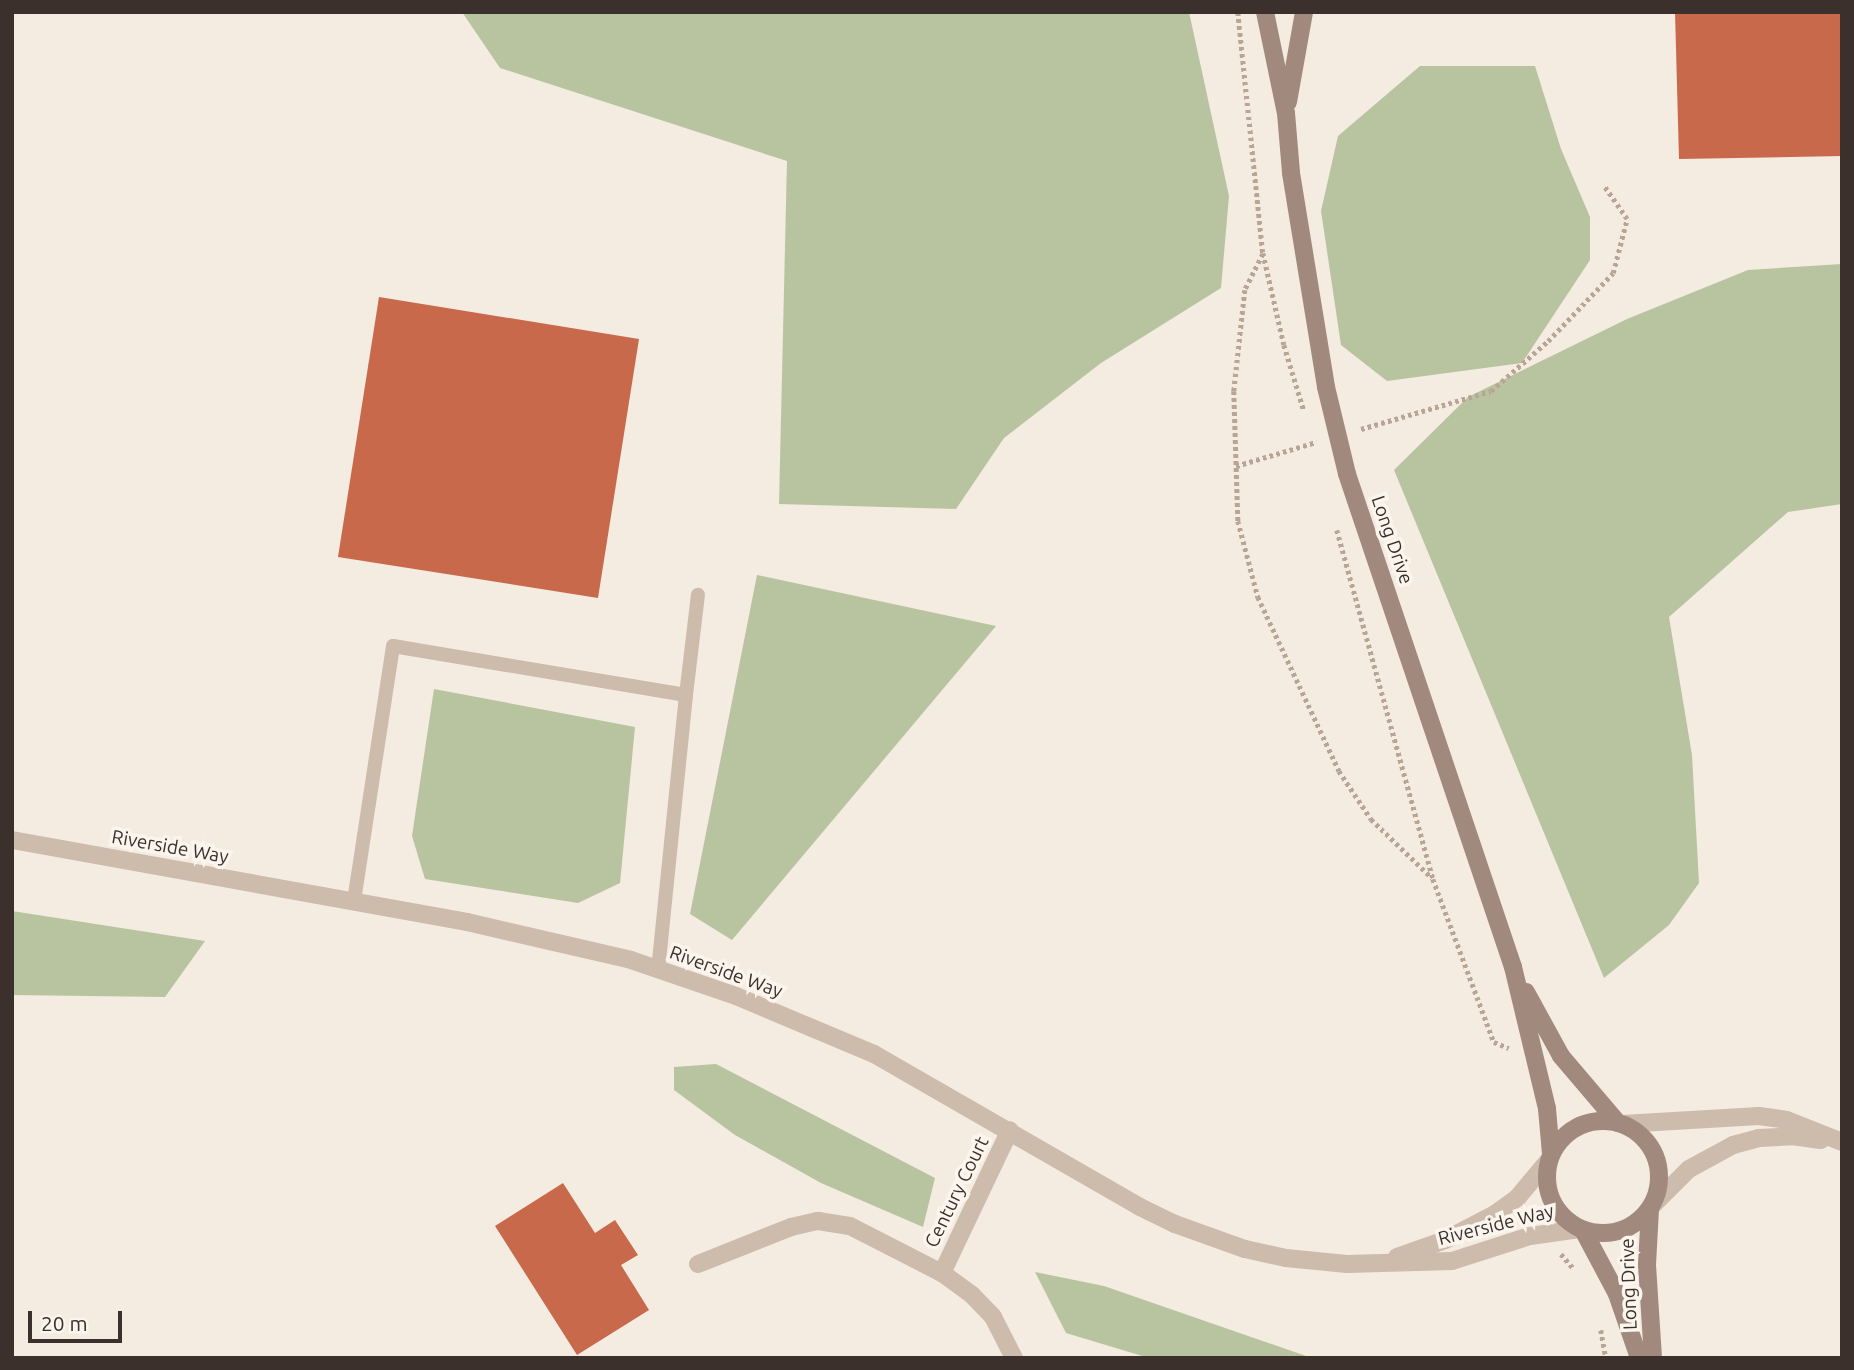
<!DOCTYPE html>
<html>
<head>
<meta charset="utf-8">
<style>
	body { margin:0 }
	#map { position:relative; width:1854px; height:1370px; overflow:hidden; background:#f4ebe1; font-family:Ubuntu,sans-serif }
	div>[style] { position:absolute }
	.green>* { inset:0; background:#b8c4a0 }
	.building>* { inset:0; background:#c8694b }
	.path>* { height:4.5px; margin-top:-2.25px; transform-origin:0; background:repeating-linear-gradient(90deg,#b9a596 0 3.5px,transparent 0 7px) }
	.service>* { height:14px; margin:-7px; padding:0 7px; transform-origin:7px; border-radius:7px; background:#cdbbac }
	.minor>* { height:18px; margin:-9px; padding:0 9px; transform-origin:9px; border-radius:9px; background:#cdbbac }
	.secondary>* { height:18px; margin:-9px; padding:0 9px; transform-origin:9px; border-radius:9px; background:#a18a7d }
	.secondary>.ring { margin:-9px; padding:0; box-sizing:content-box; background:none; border:18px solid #a18a7d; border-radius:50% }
	span { translate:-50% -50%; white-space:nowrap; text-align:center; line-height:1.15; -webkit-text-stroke:7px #fbf5ee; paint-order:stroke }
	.street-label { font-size:19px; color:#3b302b }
	.frame { position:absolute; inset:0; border:14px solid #3b302b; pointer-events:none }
	.scale { position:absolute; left:28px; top:1311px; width:94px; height:32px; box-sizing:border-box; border:4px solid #3b302b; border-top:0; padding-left:9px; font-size:21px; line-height:24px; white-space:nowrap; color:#3b302b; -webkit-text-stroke:5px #fbf5ee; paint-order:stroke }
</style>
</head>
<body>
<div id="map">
	<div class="green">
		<div style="clip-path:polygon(462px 12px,1189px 12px,1229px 196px,1221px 288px,1101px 363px,1004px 438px,956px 509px,779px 504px,787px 161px,500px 68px)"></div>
		<div style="clip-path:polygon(1420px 66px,1535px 66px,1561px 149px,1590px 217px,1590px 260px,1522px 363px,1387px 381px,1341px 345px,1321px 211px,1338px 136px)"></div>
		<div style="clip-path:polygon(1842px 264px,1842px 504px,1788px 512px,1669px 617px,1692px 755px,1699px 883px,1669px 925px,1604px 978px,1394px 470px,1468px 397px,1627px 319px,1748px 270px)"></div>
		<div style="clip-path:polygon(757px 575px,996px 626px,732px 940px,690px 914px)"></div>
		<div style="clip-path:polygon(434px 689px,635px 727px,620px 883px,578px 903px,425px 879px,412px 836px)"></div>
		<div style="clip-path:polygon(12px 911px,205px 941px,165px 997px,12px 995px)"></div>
		<div style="clip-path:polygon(716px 1064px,935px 1178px,923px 1227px,821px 1183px,735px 1135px,674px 1090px,674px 1067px)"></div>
		<div style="clip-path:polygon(1035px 1272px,1104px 1286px,1312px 1358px,1149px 1358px,1066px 1333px)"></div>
	</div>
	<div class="building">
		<div style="clip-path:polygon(1675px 12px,1842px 12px,1842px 156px,1679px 159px)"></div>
		<div style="clip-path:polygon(379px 297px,639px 339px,598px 598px,338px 557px)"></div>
		<div style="clip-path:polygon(563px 1183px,595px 1233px,615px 1220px,638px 1255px,621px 1265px,649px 1310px,577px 1355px,495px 1226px)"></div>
	</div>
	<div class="path">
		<div style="left:1238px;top:12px;width:242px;rotate:84.1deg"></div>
		<div style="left:1263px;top:253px;width:94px;rotate:77.1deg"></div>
		<div style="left:1284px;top:345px;width:69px;rotate:73.1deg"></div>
		<div style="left:1263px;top:254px;width:40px;rotate:116.6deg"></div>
		<div style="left:1245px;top:290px;width:102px;rotate:96.2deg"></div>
		<div style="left:1234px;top:391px;width:130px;rotate:88.2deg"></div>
		<div style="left:1238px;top:521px;width:79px;rotate:75.3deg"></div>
		<div style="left:1258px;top:597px;width:192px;rotate:65deg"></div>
		<div style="left:1339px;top:771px;width:58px;rotate:56.3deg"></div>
		<div style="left:1371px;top:819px;width:85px;rotate:44deg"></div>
		<div style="left:1361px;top:429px;width:135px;rotate:-16.3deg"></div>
		<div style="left:1491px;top:391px;width:76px;rotate:-41.3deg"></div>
		<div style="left:1548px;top:341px;width:94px;rotate:-46.3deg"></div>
		<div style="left:1613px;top:273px;width:56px;rotate:-75.5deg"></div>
		<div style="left:1627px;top:219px;width:40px;rotate:-124.9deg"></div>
		<div style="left:1236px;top:466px;width:84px;rotate:-16.7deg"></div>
		<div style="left:1337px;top:530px;width:362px;rotate:74.6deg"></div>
		<div style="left:1433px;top:879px;width:174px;rotate:69.5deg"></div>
		<div style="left:1494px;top:1042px;width:16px;rotate:22deg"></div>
		<div style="left:1561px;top:1254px;width:20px;rotate:49deg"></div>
		<div style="left:1601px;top:1330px;width:28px;rotate:80deg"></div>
	</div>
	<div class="service">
		<div style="left:686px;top:695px;width:101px;rotate:-83.2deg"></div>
		<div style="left:354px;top:901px;width:258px;rotate:-81.3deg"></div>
		<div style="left:393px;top:646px;width:297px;rotate:9.5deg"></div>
		<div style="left:686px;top:695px;width:275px;rotate:95.8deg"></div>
	</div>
	<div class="minor">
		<div style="left:12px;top:840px;width:462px;rotate:10.2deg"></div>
		<div style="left:467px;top:922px;width:168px;rotate:13deg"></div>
		<div style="left:631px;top:960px;width:111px;rotate:18.9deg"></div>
		<div style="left:736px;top:996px;width:150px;rotate:22.8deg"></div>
		<div style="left:874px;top:1054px;width:307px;rotate:29.9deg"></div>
		<div style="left:1140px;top:1207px;width:39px;rotate:26deg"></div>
		<div style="left:1175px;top:1224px;width:74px;rotate:19.7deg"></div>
		<div style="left:1245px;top:1249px;width:42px;rotate:12.4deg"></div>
		<div style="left:1286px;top:1258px;width:61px;rotate:5.6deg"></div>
		<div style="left:1347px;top:1264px;width:105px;rotate:-1.6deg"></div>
		<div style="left:1452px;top:1261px;width:82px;rotate:-17.8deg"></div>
		<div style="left:1530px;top:1236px;width:50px;rotate:-8deg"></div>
		<div style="left:1623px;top:1124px;width:136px;rotate:-3.4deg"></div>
		<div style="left:1759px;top:1116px;width:28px;rotate:8deg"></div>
		<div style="left:1787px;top:1120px;width:59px;rotate:21.8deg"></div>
		<div style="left:1652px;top:1206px;width:52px;rotate:-45deg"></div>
		<div style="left:1689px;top:1169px;width:50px;rotate:-28.6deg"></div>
		<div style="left:1733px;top:1145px;width:27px;rotate:-15deg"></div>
		<div style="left:1759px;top:1138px;width:33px;rotate:-3deg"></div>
		<div style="left:1792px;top:1136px;width:29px;rotate:8deg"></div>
		<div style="left:1397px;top:1257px;width:51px;rotate:-19.5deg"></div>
		<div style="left:1445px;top:1240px;width:56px;rotate:-27.5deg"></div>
		<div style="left:1495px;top:1214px;width:29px;rotate:-36deg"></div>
		<div style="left:1518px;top:1197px;width:47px;rotate:-50.2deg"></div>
		<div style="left:698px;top:1264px;width:100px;rotate:-21.7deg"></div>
		<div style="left:791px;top:1227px;width:28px;rotate:-13deg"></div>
		<div style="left:818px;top:1221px;width:32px;rotate:9deg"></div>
		<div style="left:850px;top:1226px;width:103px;rotate:27.1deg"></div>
		<div style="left:942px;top:1273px;width:37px;rotate:36deg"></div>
		<div style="left:972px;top:1295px;width:30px;rotate:46deg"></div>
		<div style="left:993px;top:1317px;width:46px;rotate:62.9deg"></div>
		<div style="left:942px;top:1273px;width:158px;rotate:-64.6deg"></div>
	</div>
	<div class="secondary">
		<div style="left:1265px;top:12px;width:103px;rotate:78.3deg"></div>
		<div style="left:1286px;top:113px;width:60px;rotate:85.2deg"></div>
		<div style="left:1291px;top:173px;width:217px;rotate:80.7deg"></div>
		<div style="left:1326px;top:387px;width:89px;rotate:76.4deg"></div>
		<div style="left:1347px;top:474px;width:520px;rotate:71.39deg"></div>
		<div style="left:1513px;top:967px;width:146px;rotate:76.5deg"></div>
		<div style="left:1547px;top:1109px;width:45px;rotate:84.9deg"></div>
		<div style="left:1288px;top:102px;width:91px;rotate:-79.9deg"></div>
		<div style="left:1526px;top:992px;width:73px;rotate:61.3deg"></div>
		<div style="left:1561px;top:1056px;width:88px;rotate:49.6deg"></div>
		<div class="ring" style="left:1547px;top:1121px;width:94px;height:94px"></div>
		<div style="left:1650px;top:1209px;width:56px;rotate:93.1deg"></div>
		<div style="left:1647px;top:1265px;width:93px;rotate:86.3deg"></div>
		<div style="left:1583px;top:1230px;width:72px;rotate:62deg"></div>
		<div style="left:1617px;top:1294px;width:68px;rotate:71deg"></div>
	</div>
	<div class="street-label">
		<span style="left:1392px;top:540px;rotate:71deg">Long Drive</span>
		<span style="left:170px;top:847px;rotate:10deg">Riverside Way</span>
		<span style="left:726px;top:972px;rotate:20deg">Riverside Way</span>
		<span style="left:957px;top:1192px;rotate:-64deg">Century Court</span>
		<span style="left:1496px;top:1225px;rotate:-14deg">Riverside Way</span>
		<span style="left:1629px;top:1284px;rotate:-92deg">Long Drive</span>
	</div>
	<div class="frame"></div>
	<div class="scale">20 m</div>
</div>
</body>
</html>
